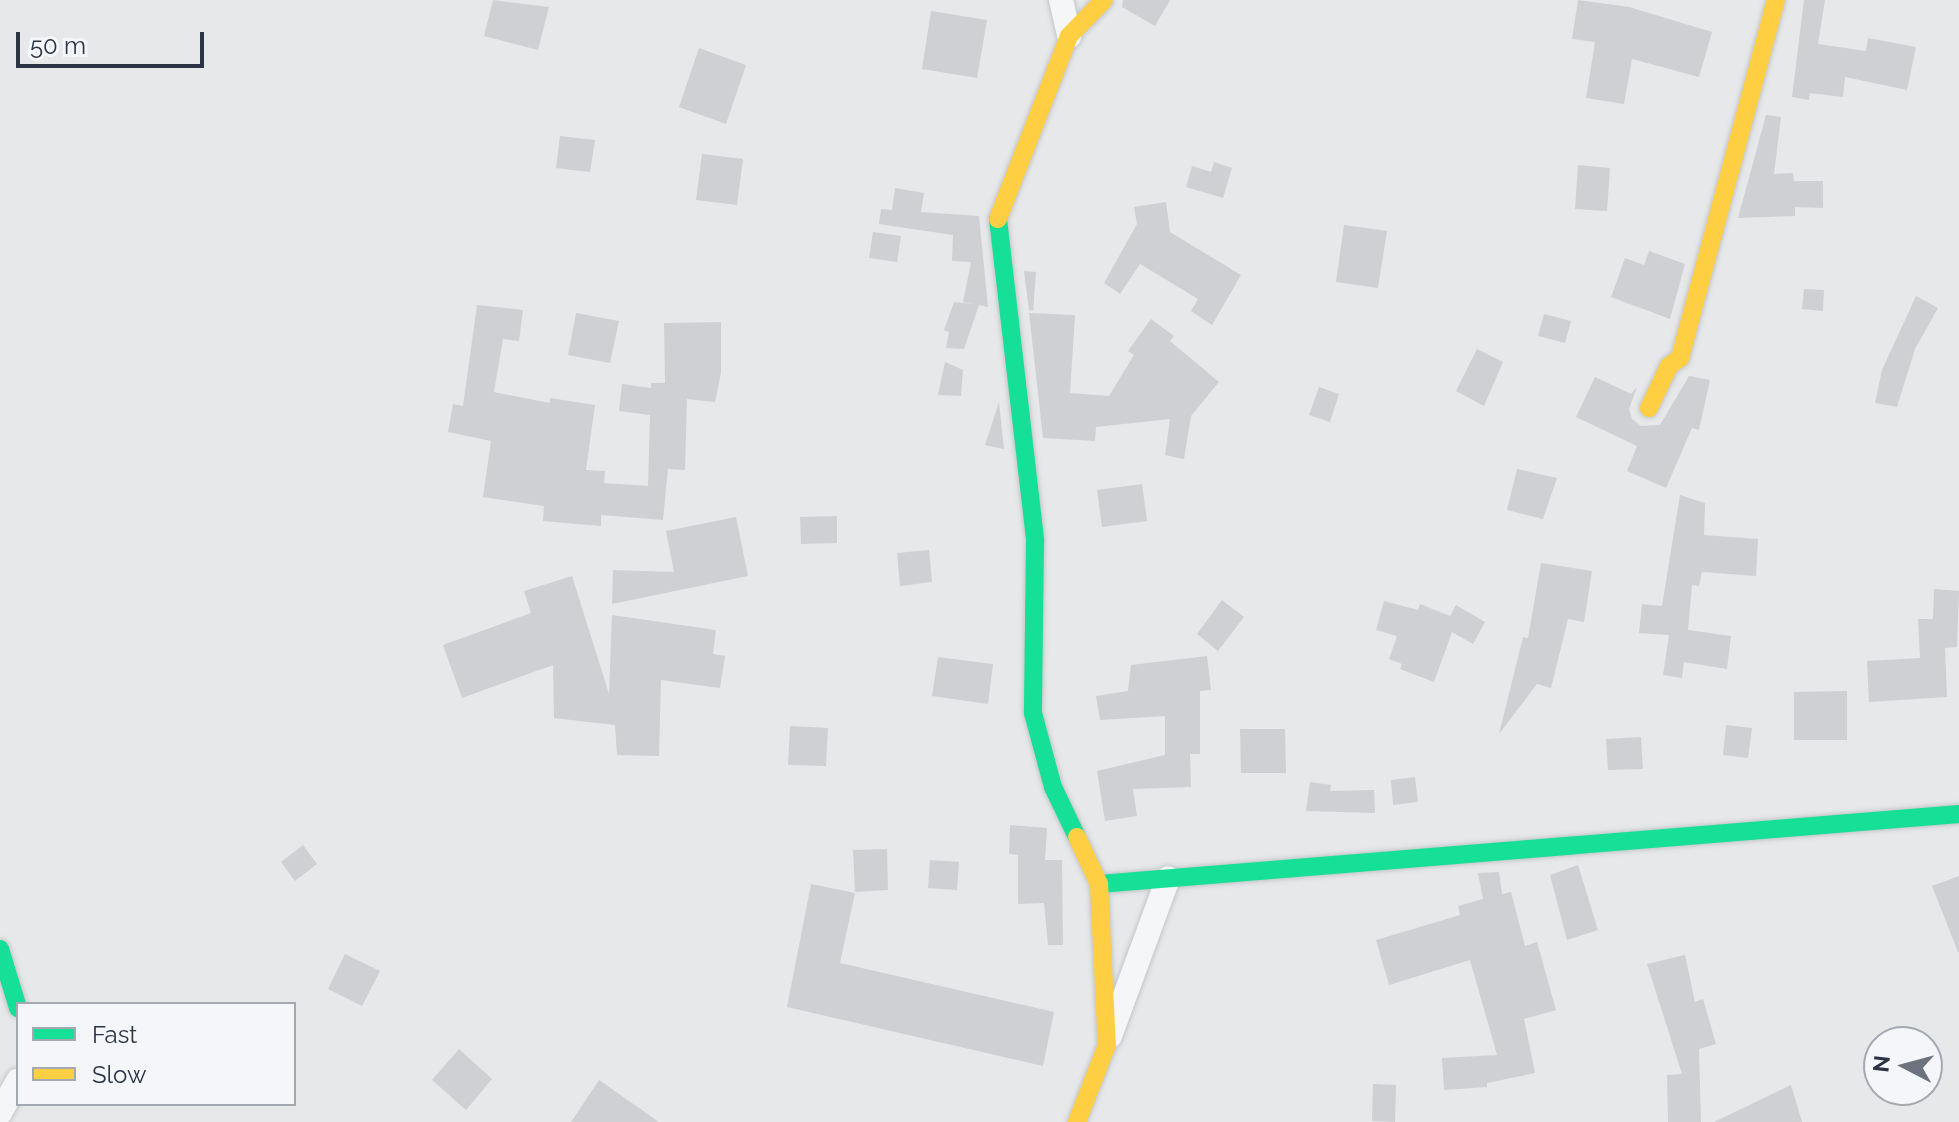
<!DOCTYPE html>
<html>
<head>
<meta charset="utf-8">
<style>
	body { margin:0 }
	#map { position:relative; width:1959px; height:1122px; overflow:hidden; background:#e6e8ea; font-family:Raleway,sans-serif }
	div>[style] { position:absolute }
	.building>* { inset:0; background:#ced0d3 }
	.roads { filter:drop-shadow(0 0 2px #c4c6c8) drop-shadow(0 0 2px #c4c6c8) }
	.street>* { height:24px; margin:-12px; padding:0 12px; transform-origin:12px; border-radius:12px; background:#f5f6f7 }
	.fast>* { height:18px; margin:-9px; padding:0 9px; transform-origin:9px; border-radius:9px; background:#16e098 }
	.slow>* { height:18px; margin:-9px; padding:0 9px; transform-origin:9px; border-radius:9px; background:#ffcf43 }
	span { translate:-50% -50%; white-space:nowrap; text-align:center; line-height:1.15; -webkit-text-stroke:6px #f4f6f9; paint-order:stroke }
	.legend { position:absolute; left:16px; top:1002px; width:280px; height:104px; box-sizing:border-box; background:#f4f6f9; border:2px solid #a4a8b1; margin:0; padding:10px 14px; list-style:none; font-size:24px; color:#2b3445 }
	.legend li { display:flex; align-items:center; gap:16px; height:40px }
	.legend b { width:40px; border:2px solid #a4a8b1 }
	.north { position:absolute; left:1863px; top:1026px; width:80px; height:80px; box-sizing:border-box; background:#f4f6f9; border:2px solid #a4a8b1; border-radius:50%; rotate:276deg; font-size:22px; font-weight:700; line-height:32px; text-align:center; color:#2b3445 }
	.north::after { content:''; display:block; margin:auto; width:28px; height:36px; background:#6c737f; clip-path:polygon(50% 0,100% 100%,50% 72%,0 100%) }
	.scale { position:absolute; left:16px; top:32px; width:188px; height:36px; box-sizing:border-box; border:4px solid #2b3445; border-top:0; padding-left:10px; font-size:24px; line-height:28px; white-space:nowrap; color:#2b3445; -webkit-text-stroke:6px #f4f6f9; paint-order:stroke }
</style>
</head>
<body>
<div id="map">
	<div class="building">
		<div style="clip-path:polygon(493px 0,549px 7px,538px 50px,484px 36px)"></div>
		<div style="clip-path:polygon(1123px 0,1170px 0,1155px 26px,1122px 7px)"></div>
		<div style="clip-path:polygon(1578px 0,1629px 7px,1712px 32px,1699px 77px,1632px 59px,1624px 104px,1586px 98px,1595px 42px,1572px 39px)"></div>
		<div style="clip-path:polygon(1804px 0,1825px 0,1818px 44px,1866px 51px,1868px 38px,1916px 47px,1907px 90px,1845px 77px,1843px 97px,1810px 93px,1809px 100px,1792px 97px)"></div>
		<div style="clip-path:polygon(931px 11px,987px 20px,977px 78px,922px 69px)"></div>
		<div style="clip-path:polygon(699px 48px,746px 65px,726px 124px,679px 107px)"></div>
		<div style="clip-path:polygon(1766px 115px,1781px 117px,1774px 174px,1793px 173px,1794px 181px,1823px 181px,1823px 208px,1795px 207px,1795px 216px,1738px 218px)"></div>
		<div style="clip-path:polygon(560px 136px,595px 140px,590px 172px,556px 168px)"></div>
		<div style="clip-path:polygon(702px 154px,743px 159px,737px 205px,696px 200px)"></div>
		<div style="clip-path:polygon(1214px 162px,1232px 168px,1223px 198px,1186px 187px,1192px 166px,1211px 172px)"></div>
		<div style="clip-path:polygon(1578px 165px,1610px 168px,1607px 211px,1575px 209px)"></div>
		<div style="clip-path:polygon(895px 188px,924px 193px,921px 212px,979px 216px,988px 307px,979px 305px,964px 349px,946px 348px,949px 332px,944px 330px,954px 302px,972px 304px,963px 302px,971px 262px,952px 261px,953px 235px,879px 224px,881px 209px,892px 210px)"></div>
		<div style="clip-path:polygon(1166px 202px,1170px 232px,1241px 275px,1212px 325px,1191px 311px,1198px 299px,1140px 264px,1120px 294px,1104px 283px,1137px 224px,1134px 207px)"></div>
		<div style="clip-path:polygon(1344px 225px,1387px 231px,1378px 288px,1336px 282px)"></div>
		<div style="clip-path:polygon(873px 232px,901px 236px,897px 262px,869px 258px)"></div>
		<div style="clip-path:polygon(1649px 251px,1685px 264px,1670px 319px,1611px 297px,1625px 258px,1644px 265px)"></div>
		<div style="clip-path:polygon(1024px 271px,1036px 272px,1033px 311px,1029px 310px)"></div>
		<div style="clip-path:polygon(1804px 289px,1824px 290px,1823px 311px,1802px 309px)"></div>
		<div style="clip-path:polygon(1916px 296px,1938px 308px,1915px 349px,1897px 407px,1875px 403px,1882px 370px)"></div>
		<div style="clip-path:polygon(477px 305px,523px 310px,519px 341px,503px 339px,494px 392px,550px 403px,550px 398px,595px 405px,586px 470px,605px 471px,604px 483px,648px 486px,650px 415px,619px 411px,622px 384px,651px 388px,651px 383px,665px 383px,664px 323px,721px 322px,721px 373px,715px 402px,687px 399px,685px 470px,668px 469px,663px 520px,601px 515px,601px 526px,543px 521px,544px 506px,483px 497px,491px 441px,448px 432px,453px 404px,463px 406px)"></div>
		<div style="clip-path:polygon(576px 313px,619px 321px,610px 363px,568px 355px)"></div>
		<div style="clip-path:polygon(1029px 313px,1075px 315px,1070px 393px,1109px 396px,1134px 355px,1128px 351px,1151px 319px,1174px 336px,1170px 341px,1219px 382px,1191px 416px,1184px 459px,1165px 455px,1170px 419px,1096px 427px,1095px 441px,1043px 438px)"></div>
		<div style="clip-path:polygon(1544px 314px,1571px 321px,1565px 343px,1538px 336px)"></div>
		<div style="clip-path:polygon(1477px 349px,1503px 362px,1484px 406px,1456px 391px)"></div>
		<div style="clip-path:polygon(945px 362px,963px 370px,961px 396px,938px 395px)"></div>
		<div style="clip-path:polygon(1689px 376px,1710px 380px,1699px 430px,1692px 428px,1666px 488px,1627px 471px,1637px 446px,1576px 417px,1595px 377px,1631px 394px,1637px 387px,1629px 409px,1632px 419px,1641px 426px,1660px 425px)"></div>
		<div style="clip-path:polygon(1319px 387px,1339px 394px,1330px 422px,1309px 415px)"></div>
		<div style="clip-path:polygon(999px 402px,1004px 449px,985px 445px)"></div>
		<div style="clip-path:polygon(1517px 469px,1557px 478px,1543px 519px,1507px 510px)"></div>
		<div style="clip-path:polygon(1142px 484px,1147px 521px,1102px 527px,1097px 490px)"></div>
		<div style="clip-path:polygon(1680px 495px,1705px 503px,1704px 535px,1758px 539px,1756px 576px,1702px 572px,1699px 586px,1692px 585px,1688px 630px,1731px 636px,1727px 669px,1684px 662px,1682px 678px,1663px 675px,1669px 635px,1639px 633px,1642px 604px,1662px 606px)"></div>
		<div style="clip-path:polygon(837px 516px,837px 543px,801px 544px,800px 517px)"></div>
		<div style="clip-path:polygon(736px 517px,748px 576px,612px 604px,613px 570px,674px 572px,666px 531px)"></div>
		<div style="clip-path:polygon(929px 550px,932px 582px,900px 586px,897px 553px)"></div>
		<div style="clip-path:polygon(1541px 563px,1592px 571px,1584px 622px,1568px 619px,1551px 688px,1537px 684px,1499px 734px,1523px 637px,1528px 638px)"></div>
		<div style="clip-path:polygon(572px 576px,609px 694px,612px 615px,716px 630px,713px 654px,725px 656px,720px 688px,661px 680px,659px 756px,617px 755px,615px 725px,554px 718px,553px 665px,462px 698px,443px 645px,531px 613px,524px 591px)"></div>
		<div style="clip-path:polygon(1934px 589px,1959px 591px,1957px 647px,1945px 648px,1947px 697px,1869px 702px,1867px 661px,1920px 658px,1918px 619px,1933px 619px)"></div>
		<div style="clip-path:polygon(1222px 600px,1244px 617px,1218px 651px,1197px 634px)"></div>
		<div style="clip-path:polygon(1384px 601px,1418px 610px,1420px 604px,1450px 616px,1456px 605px,1485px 622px,1473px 644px,1452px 632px,1434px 682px,1400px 669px,1402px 664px,1389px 659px,1397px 636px,1376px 630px)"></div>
		<div style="clip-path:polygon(1207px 656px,1211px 690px,1200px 691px,1200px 754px,1190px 754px,1191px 787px,1133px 789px,1137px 816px,1105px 821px,1097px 771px,1165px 755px,1165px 716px,1100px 720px,1096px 696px,1128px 691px,1131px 665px)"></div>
		<div style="clip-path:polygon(938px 657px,993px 664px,988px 704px,932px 696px)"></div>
		<div style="clip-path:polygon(1847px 691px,1847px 740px,1794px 740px,1794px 692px)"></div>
		<div style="clip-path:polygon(1726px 725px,1752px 728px,1748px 758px,1723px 755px)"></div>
		<div style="clip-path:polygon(790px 726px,828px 728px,826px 766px,788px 765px)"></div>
		<div style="clip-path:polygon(1240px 729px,1285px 729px,1286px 773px,1241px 773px)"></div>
		<div style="clip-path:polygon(1641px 737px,1643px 769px,1608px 770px,1606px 739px)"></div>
		<div style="clip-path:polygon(1415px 777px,1418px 802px,1393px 805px,1391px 780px)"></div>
		<div style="clip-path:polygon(1310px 782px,1331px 785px,1330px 791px,1374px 790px,1375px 813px,1306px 811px)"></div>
		<div style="clip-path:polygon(1010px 825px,1047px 828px,1045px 860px,1062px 860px,1063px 945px,1048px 945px,1044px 903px,1018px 904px,1018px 855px,1009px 854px)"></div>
		<div style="clip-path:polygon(303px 845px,317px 864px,295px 881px,281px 862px)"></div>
		<div style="clip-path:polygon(887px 849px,888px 890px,855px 892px,853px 850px)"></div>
		<div style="clip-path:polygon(930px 860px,959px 862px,957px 890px,928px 888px)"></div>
		<div style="clip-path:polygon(1578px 865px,1598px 930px,1567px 940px,1550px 875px)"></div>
		<div style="clip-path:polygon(1499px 872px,1502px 894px,1511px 892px,1525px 946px,1537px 942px,1556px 1010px,1524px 1019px,1535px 1073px,1487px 1083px,1487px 1087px,1444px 1090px,1442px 1058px,1497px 1055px,1470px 960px,1389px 985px,1376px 940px,1460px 915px,1458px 906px,1483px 899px,1478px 873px)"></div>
		<div style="clip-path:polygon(1959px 876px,1959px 952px,1958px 952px,1932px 886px)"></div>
		<div style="clip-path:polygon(811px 884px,855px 893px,840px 963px,1054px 1012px,1043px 1066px,787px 1007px)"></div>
		<div style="clip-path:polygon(345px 954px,380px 971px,362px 1006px,328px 989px)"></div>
		<div style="clip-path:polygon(1685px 955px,1695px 1002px,1703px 999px,1716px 1044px,1699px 1049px,1701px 1122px,1668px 1122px,1667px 1075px,1682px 1074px,1647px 964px)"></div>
		<div style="clip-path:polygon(459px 1049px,492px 1079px,466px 1110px,432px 1080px)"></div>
		<div style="clip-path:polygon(599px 1080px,659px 1122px,571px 1122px)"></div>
		<div style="clip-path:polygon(1373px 1084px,1396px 1085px,1395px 1122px,1372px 1121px)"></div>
		<div style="clip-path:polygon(1791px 1085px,1802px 1122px,1714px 1122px)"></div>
	</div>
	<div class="roads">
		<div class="street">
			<div style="left:1061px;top:0;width:37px;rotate:77deg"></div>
			<div style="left:1110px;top:1036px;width:168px;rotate:-69.8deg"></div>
			<div style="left:0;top:1113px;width:37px;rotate:-61deg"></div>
		</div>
		<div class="fast">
			<div style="left:998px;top:219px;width:324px;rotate:83.4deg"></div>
			<div style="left:1035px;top:541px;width:172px;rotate:90.7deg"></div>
			<div style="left:1033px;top:713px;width:77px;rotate:74.9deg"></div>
			<div style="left:1053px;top:787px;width:55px;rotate:64.4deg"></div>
			<div style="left:1099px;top:884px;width:863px;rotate:-4.65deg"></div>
			<div style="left:0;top:949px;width:62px;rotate:73deg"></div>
		</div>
		<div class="slow">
			<div style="left:998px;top:219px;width:196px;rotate:-68.8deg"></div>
			<div style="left:1069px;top:36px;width:50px;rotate:-45.8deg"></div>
			<div style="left:1649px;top:408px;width:47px;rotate:-64.5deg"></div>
			<div style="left:1669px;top:366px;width:14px;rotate:-36deg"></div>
			<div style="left:1680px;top:358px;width:371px;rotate:-75deg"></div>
			<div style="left:1077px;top:837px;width:52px;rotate:64.9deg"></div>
			<div style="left:1099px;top:884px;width:161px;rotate:87.2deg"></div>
			<div style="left:1107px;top:1045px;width:83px;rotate:111.3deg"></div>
		</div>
	</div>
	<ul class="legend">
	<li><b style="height:10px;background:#16e098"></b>Fast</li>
	<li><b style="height:10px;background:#ffcf43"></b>Slow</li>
	</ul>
	<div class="north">N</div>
	<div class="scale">50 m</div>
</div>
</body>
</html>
